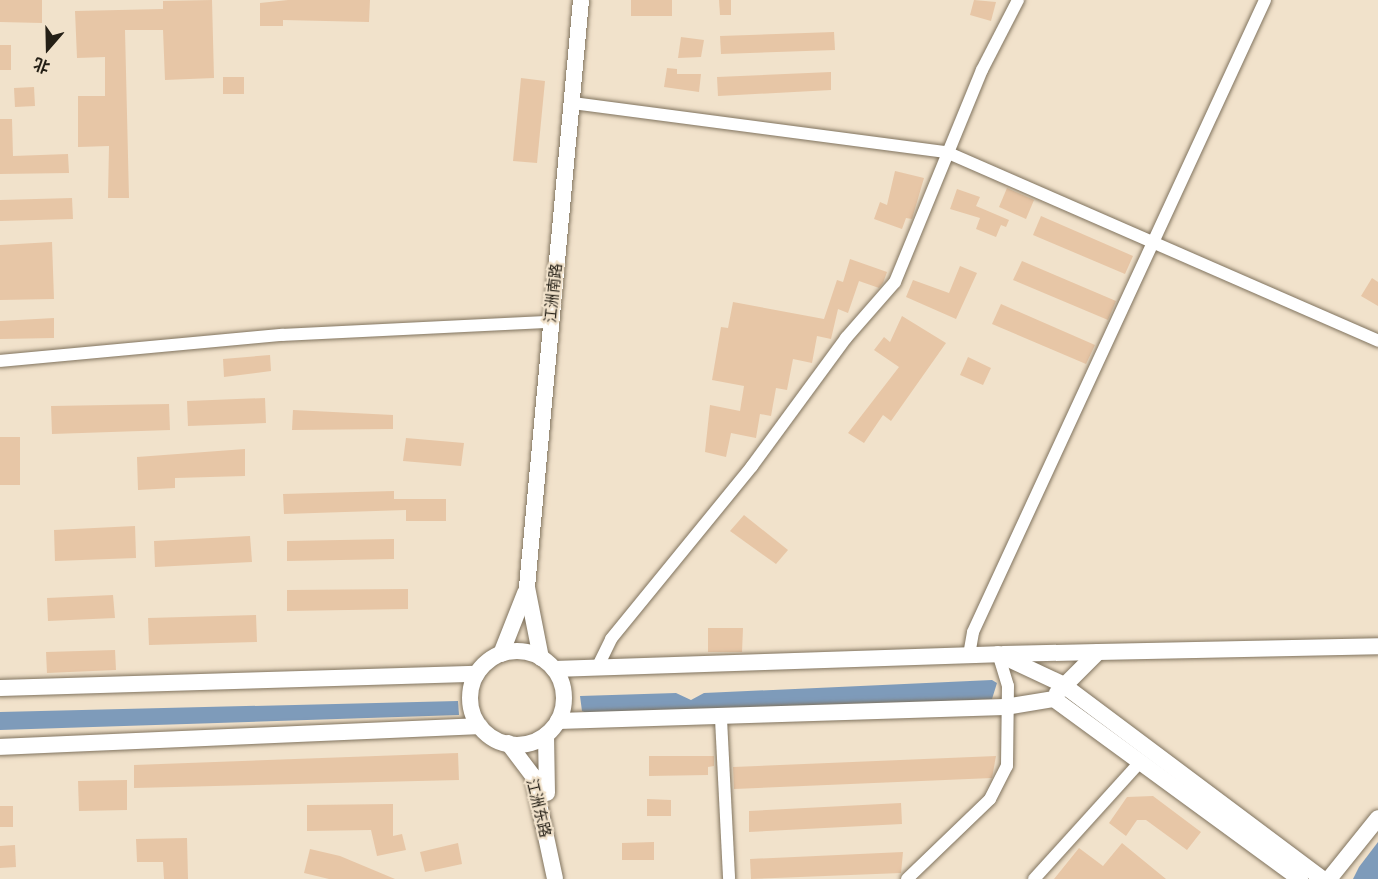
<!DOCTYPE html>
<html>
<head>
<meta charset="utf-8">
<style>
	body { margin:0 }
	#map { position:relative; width:1378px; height:879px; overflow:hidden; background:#f1e2cb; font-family:Montserrat,"Noto Sans SC",sans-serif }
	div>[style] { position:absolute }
	.water>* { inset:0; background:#7e9bba }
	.building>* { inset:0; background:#e7c6a6 }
	.roads { filter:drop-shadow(0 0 2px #80735e) drop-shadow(0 0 2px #80735e) }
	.street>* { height:12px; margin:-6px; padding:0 6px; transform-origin:6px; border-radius:6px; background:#fff }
	.secondary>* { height:16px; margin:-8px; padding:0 8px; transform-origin:8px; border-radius:8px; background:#fff }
	.secondary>.ring { margin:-8px; padding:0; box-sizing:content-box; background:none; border:16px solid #fff; border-radius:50% }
	span { translate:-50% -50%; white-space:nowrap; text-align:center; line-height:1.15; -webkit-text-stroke:4.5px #f1e2cb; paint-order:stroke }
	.street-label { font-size:15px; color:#241f16 }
	.north { position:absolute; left:18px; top:18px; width:60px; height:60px; -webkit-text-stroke:4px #f1e2cb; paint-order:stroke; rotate:200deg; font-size:16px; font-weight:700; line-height:24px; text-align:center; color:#241f16 }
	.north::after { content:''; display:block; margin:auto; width:21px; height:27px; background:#241f16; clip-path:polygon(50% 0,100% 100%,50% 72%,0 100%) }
</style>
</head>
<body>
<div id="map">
	<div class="water">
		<div style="clip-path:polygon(992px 680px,997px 683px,992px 699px,762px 709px,589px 714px,582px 711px,580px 696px,676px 693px,691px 700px,704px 693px)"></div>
		<div style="clip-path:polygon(458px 701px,459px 715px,0 730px,0 712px)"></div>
		<div style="clip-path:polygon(1378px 842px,1378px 879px,1353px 879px,1359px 867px)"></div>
	</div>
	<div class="building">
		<div style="clip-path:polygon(0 0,42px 0,42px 23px,0 22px)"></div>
		<div style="clip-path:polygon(212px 0,214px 78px,165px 80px,163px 30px,125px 30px,129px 198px,108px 198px,109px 146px,78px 147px,78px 96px,105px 96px,105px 57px,77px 58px,75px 11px,163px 9px,163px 1px)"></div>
		<div style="clip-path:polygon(288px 0,370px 0,369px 22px,283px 20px,283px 26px,260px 26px,260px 3px)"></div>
		<div style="clip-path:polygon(631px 0,672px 0,672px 16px,631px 16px)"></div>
		<div style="clip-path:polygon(719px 0,731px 0,731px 15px,720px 15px)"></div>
		<div style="clip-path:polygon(974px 0,996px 2px,991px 21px,970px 15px)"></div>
		<div style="clip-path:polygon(834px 32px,835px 50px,721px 54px,720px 36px)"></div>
		<div style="clip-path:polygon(681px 37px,704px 40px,701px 57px,678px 58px)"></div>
		<div style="clip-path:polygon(0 45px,11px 45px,11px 70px,0 70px)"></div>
		<div style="clip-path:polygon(667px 68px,677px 69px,677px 74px,701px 74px,699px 92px,664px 87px)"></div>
		<div style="clip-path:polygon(831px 72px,831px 90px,718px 96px,717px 77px)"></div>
		<div style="clip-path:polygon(223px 77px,244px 77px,244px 94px,223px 94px)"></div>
		<div style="clip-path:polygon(521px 78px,545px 81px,537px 163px,513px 161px)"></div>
		<div style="clip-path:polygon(34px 87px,35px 106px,15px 107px,14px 88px)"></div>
		<div style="clip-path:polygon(0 119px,12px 119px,13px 156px,68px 154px,69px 173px,0 174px)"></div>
		<div style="clip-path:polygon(895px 171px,924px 178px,912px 219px,906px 218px,902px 229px,874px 219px,880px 202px,887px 205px)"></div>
		<div style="clip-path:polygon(1007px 188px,1034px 200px,1026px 219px,999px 207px)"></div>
		<div style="clip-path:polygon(957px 189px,980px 197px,976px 206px,1009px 220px,1006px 227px,1001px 225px,996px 237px,976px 229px,980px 218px,950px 209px)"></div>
		<div style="clip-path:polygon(72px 198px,73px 219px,0 221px,0 200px)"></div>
		<div style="clip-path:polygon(1041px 216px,1133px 256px,1125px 274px,1033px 235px)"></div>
		<div style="clip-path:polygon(52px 242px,54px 299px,0 300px,0 245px)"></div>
		<div style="clip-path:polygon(850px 259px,887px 272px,883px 283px,879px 288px,859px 281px,848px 313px,838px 309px,831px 339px,817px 336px,812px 363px,793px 359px,787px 390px,776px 388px,771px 416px,760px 414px,756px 438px,731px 433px,726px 457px,705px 452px,710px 405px,740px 411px,744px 386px,712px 380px,721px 327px,728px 328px,733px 302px,824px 319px,837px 280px,843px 282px)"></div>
		<div style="clip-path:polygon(1022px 261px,1116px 301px,1108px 320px,1013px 280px)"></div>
		<div style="clip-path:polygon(960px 266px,977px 273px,956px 319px,906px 297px,913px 280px,949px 293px)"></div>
		<div style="clip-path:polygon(1372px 278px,1378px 282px,1378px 306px,1361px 296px)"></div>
		<div style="clip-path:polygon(1001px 304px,1095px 345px,1086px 364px,992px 324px)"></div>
		<div style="clip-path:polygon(902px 316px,946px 343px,891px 421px,883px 415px,864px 443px,848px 433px,899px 367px,874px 350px,884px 337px,890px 342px)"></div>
		<div style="clip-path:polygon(54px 318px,54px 338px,0 339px,0 321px)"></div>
		<div style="clip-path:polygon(270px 355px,271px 371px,224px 377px,223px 359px)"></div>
		<div style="clip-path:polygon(968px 357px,991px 368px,983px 385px,960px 375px)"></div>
		<div style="clip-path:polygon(265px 398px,266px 423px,188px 426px,187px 401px)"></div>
		<div style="clip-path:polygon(169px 404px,170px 430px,52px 434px,51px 406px)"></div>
		<div style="clip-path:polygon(293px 410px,393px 415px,393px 429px,292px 430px)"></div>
		<div style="clip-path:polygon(0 437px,20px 437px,20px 485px,0 485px)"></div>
		<div style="clip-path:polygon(406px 438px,464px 443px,461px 466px,403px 461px)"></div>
		<div style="clip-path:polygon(245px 449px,245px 476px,175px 478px,175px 488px,138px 490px,137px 457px)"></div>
		<div style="clip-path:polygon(394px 491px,394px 499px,446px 499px,446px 521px,406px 521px,406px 510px,284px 514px,283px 494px)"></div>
		<div style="clip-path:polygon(744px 515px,788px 550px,776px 564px,730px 531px)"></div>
		<div style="clip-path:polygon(135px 526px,136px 558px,55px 561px,54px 530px)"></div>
		<div style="clip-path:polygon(250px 536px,252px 562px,155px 567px,154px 541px)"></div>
		<div style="clip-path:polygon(394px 539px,394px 559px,287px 561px,287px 541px)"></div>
		<div style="clip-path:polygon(408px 589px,408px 609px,287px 611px,287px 590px)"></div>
		<div style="clip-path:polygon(113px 595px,115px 618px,48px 621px,47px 598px)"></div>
		<div style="clip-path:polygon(256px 615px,257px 642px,149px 645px,148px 618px)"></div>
		<div style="clip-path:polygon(708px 628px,743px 628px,742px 652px,708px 652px)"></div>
		<div style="clip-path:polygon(115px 650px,116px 670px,47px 673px,46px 652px)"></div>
		<div style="clip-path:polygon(458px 753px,459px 780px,134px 788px,134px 765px)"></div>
		<div style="clip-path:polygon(649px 756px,714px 756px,714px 766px,708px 767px,708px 775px,649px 776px)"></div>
		<div style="clip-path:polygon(996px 756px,992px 778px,734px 789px,733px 767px)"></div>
		<div style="clip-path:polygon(127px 780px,127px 810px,79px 811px,78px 781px)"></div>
		<div style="clip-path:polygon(1153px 796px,1201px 832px,1187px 850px,1146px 820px,1137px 820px,1126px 836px,1109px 823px,1127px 797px)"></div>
		<div style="clip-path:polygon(647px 799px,671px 800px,671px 816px,647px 816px)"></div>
		<div style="clip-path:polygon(901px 803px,902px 824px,749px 832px,749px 811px)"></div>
		<div style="clip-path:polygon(393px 804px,393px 836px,402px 834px,406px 850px,377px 856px,371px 830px,307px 831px,307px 805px)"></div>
		<div style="clip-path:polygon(0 806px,13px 806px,13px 827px,0 827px)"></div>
		<div style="clip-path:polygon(187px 838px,188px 879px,164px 879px,163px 862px,137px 862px,136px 839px)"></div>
		<div style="clip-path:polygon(654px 842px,654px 860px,622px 860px,622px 843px)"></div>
		<div style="clip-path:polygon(458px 843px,462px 864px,425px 872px,420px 852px)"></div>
		<div style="clip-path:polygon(1122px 843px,1166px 879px,1054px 879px,1079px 848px,1103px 866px)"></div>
		<div style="clip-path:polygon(15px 845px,16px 867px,0 868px,0 846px)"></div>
		<div style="clip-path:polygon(310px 849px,340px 856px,395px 879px,329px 879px,304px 873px)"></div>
		<div style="clip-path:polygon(903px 852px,901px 873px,751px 879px,750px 859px)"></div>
	</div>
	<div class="roads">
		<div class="street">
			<div style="left:573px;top:103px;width:376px;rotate:7.5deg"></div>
			<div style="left:946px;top:152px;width:472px;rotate:23.6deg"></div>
			<div style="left:0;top:361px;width:283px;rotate:-5.3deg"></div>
			<div style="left:282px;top:335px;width:268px;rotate:-2.8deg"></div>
			<div style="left:969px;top:655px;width:23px;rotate:-80deg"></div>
			<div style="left:973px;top:632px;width:696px;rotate:-65.2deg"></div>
			<div style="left:598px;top:666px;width:30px;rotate:-64deg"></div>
			<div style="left:611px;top:639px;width:223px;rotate:-50.8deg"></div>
			<div style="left:752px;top:466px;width:159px;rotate:-53.7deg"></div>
			<div style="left:846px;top:338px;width:74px;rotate:-48.8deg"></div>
			<div style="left:895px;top:282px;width:229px;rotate:-67.7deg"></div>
			<div style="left:982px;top:70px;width:79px;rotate:-62.8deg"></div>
			<div style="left:721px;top:719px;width:160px;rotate:87.1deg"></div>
			<div style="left:907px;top:879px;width:115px;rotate:-43.9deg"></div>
			<div style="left:990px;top:799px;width:37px;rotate:-63deg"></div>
			<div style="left:1007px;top:766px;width:80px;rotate:-89.3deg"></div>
			<div style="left:1008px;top:686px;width:34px;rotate:-107deg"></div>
			<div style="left:1034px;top:879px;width:158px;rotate:-47.8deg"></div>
		</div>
		<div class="secondary">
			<div class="ring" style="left:470px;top:651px;width:78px;height:78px"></div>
			<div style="left:501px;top:654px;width:66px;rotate:-68.5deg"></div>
			<div style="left:1003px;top:654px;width:95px;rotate:-1.2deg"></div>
			<div style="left:541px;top:658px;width:72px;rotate:-101.2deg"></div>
			<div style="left:527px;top:587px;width:589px;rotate:-84.74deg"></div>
			<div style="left:554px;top:669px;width:444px;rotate:-1.9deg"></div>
			<div style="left:998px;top:654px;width:71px;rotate:25.1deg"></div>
			<div style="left:1062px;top:684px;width:326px;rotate:36.8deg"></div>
			<div style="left:0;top:688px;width:477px;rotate:-1.7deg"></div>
			<div style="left:1057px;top:693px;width:58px;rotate:-45deg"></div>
			<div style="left:1098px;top:652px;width:280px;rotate:-1.2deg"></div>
			<div style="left:558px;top:721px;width:447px;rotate:-1.8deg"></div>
			<div style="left:1005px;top:707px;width:50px;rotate:-9.3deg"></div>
			<div style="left:1054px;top:699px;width:305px;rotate:36.2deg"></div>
			<div style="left:546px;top:735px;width:58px;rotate:89deg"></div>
			<div style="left:508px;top:743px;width:41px;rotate:52.9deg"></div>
			<div style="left:533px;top:776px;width:105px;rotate:77.9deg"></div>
			<div style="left:0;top:747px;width:480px;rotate:-2.5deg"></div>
			<div style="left:1329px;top:879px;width:78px;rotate:-51.2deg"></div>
		</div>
	</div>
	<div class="street-label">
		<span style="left:553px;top:293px;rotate:-84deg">江洲南路</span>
		<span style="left:539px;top:808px;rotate:76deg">江洲东路</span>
	</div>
	<div class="north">北</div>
</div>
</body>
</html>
